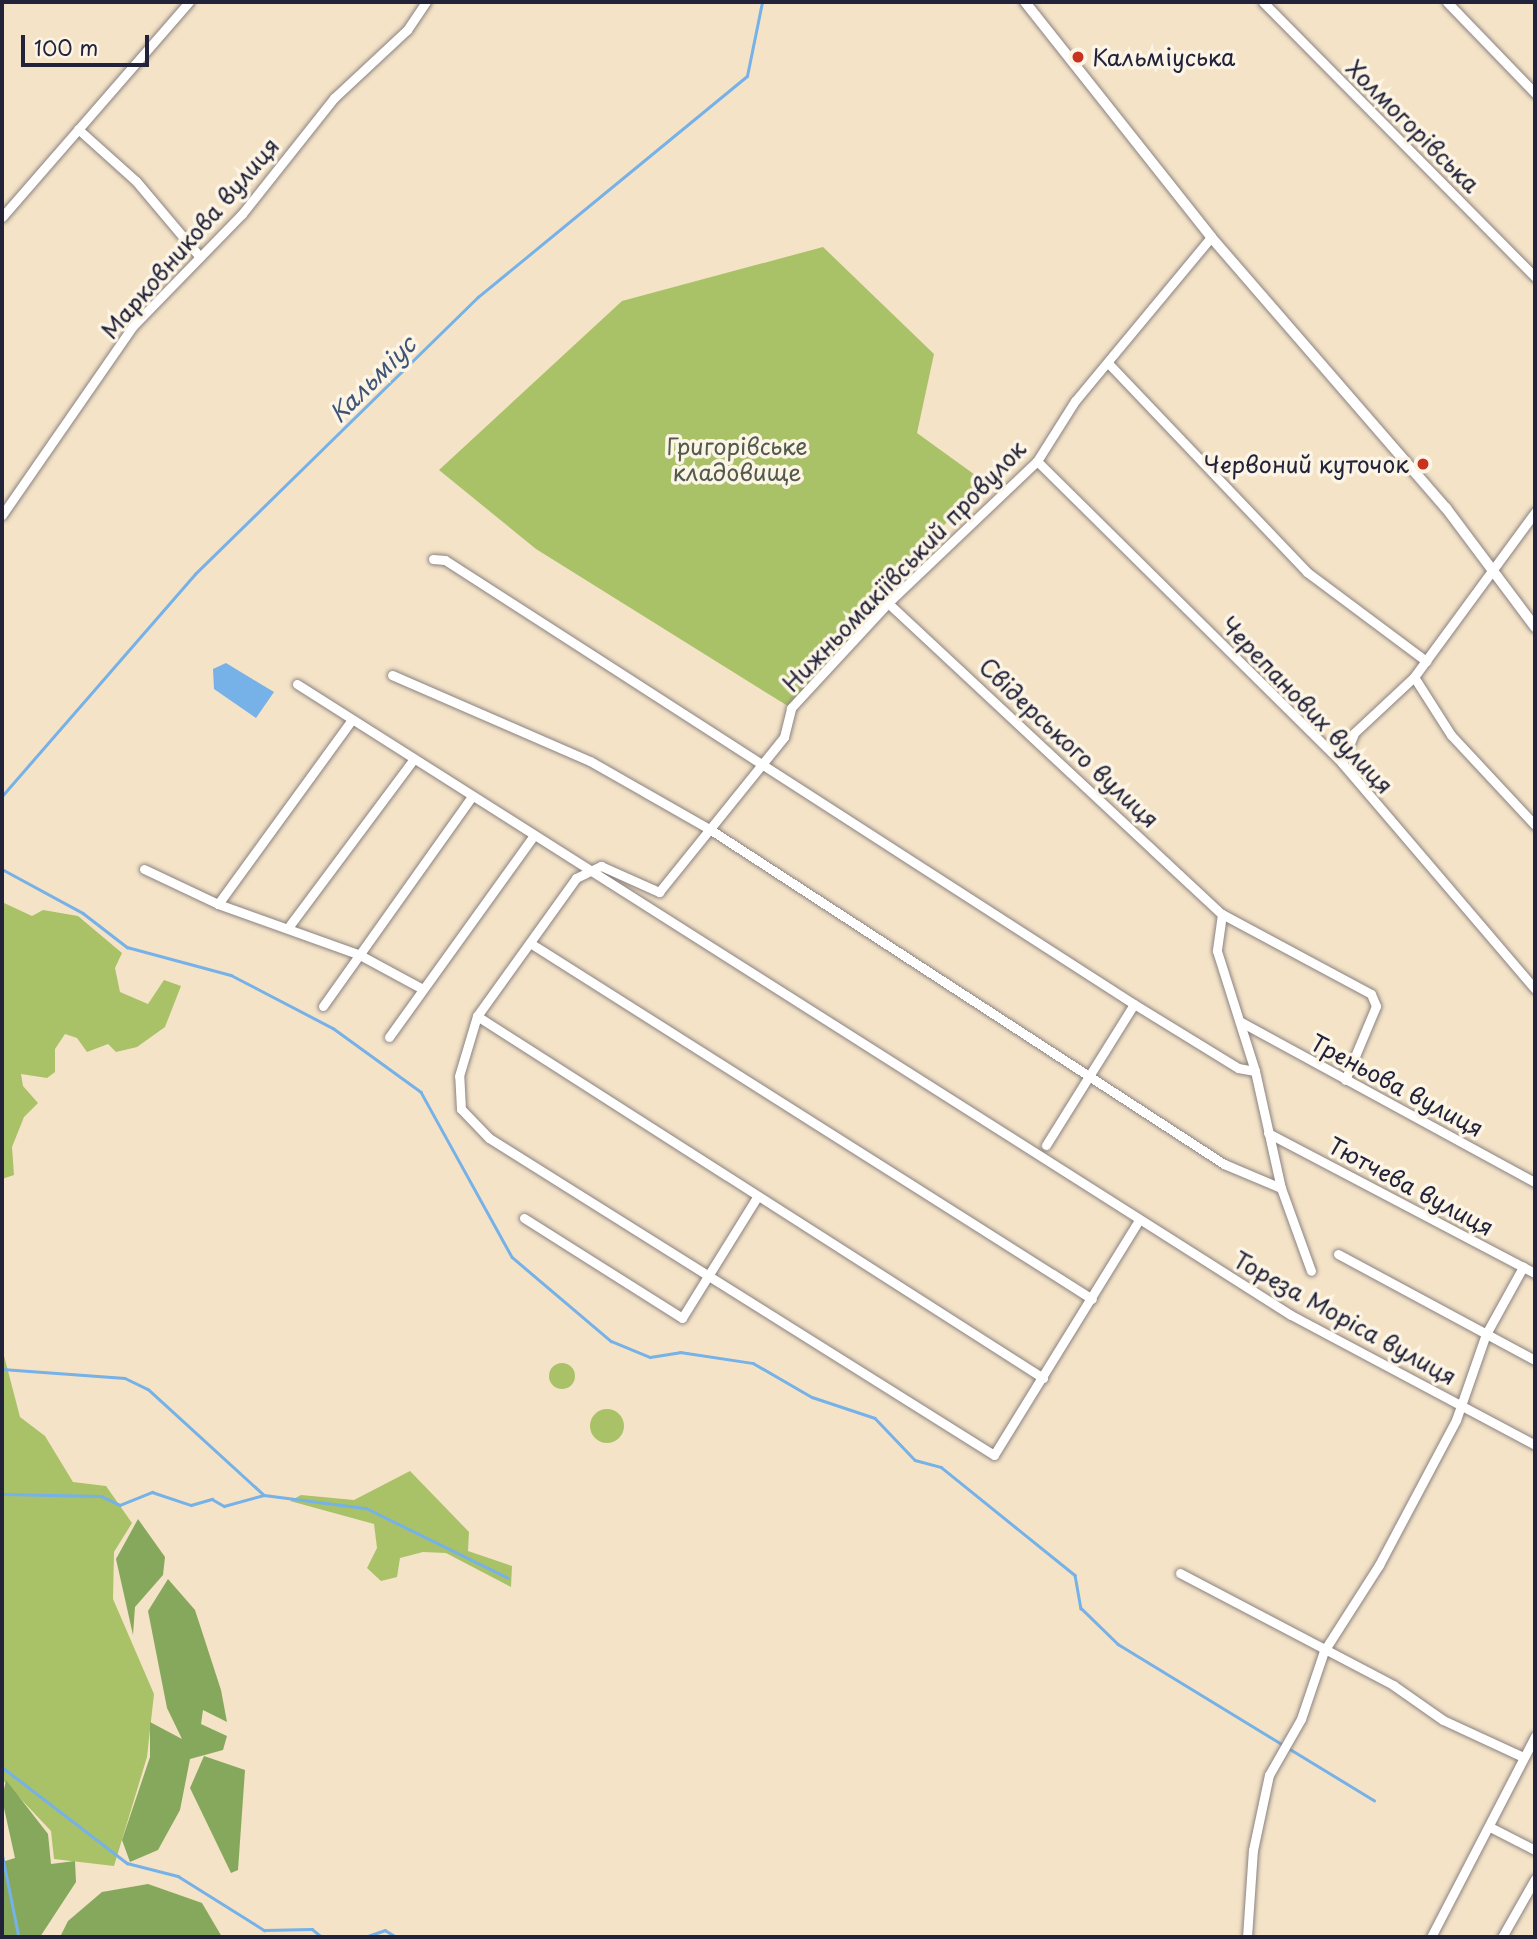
<!DOCTYPE html>
<html>
<head>
<meta charset="utf-8">
<style>
	body { margin:0 }
	#map { position:relative; width:1537px; height:1939px; overflow:hidden; background:#f4e3c7; font-family:"Playpen Sans",sans-serif }
	div>[style] { position:absolute }
	.green>* { inset:0; background:#a9c268 }
	.round { border-radius:50% }
	.forest>* { inset:0; background:#86a85c }
	.water>* { inset:0; background:#76b1e7 }
	.stream>* { height:2.5px; margin:-1.25px; padding:0 1.25px; transform-origin:1.25px; border-radius:1.25px; background:#76b1e7 }
	.roads { filter:drop-shadow(0 0 2px #8b8281) drop-shadow(0 0 2px #8b8281) }
	.minor>* { height:9px; margin:-4.5px; padding:0 4.5px; transform-origin:4.5px; border-radius:4.5px; background:#fff }
	.tertiary>* { height:10px; margin:-5px; padding:0 5px; transform-origin:5px; border-radius:5px; background:#fff }
	.dots>* { width:19px; height:19px; translate:-50% -50%; box-sizing:border-box; border:4px solid #fcf5e5; border-radius:50% }
	span { translate:-50% -50%; white-space:nowrap; text-align:center; line-height:1.15; -webkit-text-stroke:7px #fcf5e5; paint-order:stroke }
	.poi-label { font-size:23px; color:#22223b }
	.left { translate:0 -50%; text-align:left }
	.right { translate:-100% -50%; text-align:right }
	.street-label { font-size:23px; color:#22223b }
	.park-label { font-size:23px; color:#515a4b }
	.water-label { font-size:24px; color:#3f5477; font-style:italic }
	.frame { position:absolute; inset:0; border:4px solid #22223b; pointer-events:none }
	.scale { position:absolute; left:21px; top:35px; width:128px; height:32px; box-sizing:border-box; border:4px solid #22223b; border-top:0; padding-left:9px; font-size:21px; line-height:24px; white-space:nowrap; color:#22223b; -webkit-text-stroke:5px #fcf5e5; paint-order:stroke }
</style>
</head>
<body>
<div id="map">
	<div class="green">
		<div style="clip-path:polygon(823px 247px,934px 354px,917px 433px,982px 480px,791px 708px,536px 549px,439px 470px,622px 301px)"></div>
		<div style="clip-path:polygon(2px 880px,2px 902px,32px 916px,43px 910px,78px 916px,122px 953px,115px 968px,120px 992px,148px 1004px,164px 980px,181px 986px,165px 1027px,137px 1047px,116px 1052px,108px 1044px,87px 1052px,77px 1038px,65px 1034px,55px 1049px,55px 1072px,47px 1078px,21px 1074px,23px 1086px,38px 1103px,24px 1117px,12px 1147px,14px 1175px,2px 1179px)"></div>
		<div style="clip-path:polygon(2px 1348px,20px 1417px,45px 1436px,73px 1482px,106px 1486px,132px 1523px,114px 1552px,113px 1599px,154px 1694px,147px 1757px,114px 1866px,54px 1859px,51px 1831px,2px 1779px)"></div>
		<div class="round" style="left:549px;top:1363px;width:26px;height:26px"></div>
		<div class="round" style="left:590px;top:1409px;width:34px;height:34px"></div>
		<div style="clip-path:polygon(410px 1471px,469px 1532px,468px 1551px,512px 1566px,511px 1587px,446px 1553px,423px 1552px,400px 1558px,397px 1577px,381px 1581px,367px 1568px,377px 1548px,374px 1524px,290px 1501px,301px 1495px,354px 1500px)"></div>
	</div>
	<div class="forest">
		<div style="clip-path:polygon(138px 1519px,165px 1557px,163px 1575px,135px 1607px,133px 1635px,116px 1559px)"></div>
		<div style="clip-path:polygon(168px 1579px,195px 1610px,221px 1690px,227px 1722px,203px 1710px,201px 1724px,227px 1736px,223px 1750px,190px 1759px,180px 1810px,158px 1850px,130px 1862px,122px 1840px,150px 1757px,150px 1722px,182px 1739px,167px 1708px,148px 1611px)"></div>
		<div style="clip-path:polygon(204px 1756px,245px 1770px,238px 1870px,231px 1873px,190px 1788px)"></div>
		<div style="clip-path:polygon(6px 1780px,48px 1834px,51px 1864px,75px 1861px,76px 1882px,40px 1937px,2px 1937px,2px 1862px,15px 1858px,2px 1799px)"></div>
		<div style="clip-path:polygon(148px 1884px,202px 1903px,222px 1937px,60px 1937px,68px 1921px,102px 1892px)"></div>
	</div>
	<div class="water">
		<div style="clip-path:polygon(226px 663px,274px 692px,256px 718px,214px 689px,213px 669px)"></div>
	</div>
	<div class="stream">
		<div style="left:2px;top:796px;width:294px;rotate:-49deg"></div>
		<div style="left:195px;top:574px;width:396px;rotate:-44.4deg"></div>
		<div style="left:478px;top:297px;width:348px;rotate:-39.4deg"></div>
		<div style="left:747px;top:76px;width:76px;rotate:-78.5deg"></div>
		<div style="left:2px;top:869px;width:92px;rotate:28.5deg"></div>
		<div style="left:83px;top:913px;width:56px;rotate:37.7deg"></div>
		<div style="left:127px;top:947px;width:108px;rotate:15.1deg"></div>
		<div style="left:231px;top:975px;width:115px;rotate:27.5deg"></div>
		<div style="left:333px;top:1028px;width:109px;rotate:36deg"></div>
		<div style="left:421px;top:1092px;width:188px;rotate:61.1deg"></div>
		<div style="left:512px;top:1257px;width:130px;rotate:40.3deg"></div>
		<div style="left:611px;top:1341px;width:42px;rotate:22.3deg"></div>
		<div style="left:650px;top:1357px;width:30px;rotate:-9deg"></div>
		<div style="left:680px;top:1352px;width:74px;rotate:8.6deg"></div>
		<div style="left:753px;top:1363px;width:68px;rotate:30deg"></div>
		<div style="left:812px;top:1397px;width:66px;rotate:18.4deg"></div>
		<div style="left:875px;top:1418px;width:58px;rotate:46.4deg"></div>
		<div style="left:915px;top:1460px;width:27px;rotate:15deg"></div>
		<div style="left:941px;top:1467px;width:172px;rotate:38.9deg"></div>
		<div style="left:1075px;top:1575px;width:34px;rotate:80deg"></div>
		<div style="left:1081px;top:1608px;width:52px;rotate:44.2deg"></div>
		<div style="left:1118px;top:1644px;width:300px;rotate:31.4deg"></div>
		<div style="left:2px;top:1369px;width:123px;rotate:4.2deg"></div>
		<div style="left:125px;top:1378px;width:25px;rotate:26deg"></div>
		<div style="left:148px;top:1389px;width:157px;rotate:42.4deg"></div>
		<div style="left:264px;top:1495px;width:103px;rotate:7.3deg"></div>
		<div style="left:366px;top:1508px;width:158px;rotate:26.2deg"></div>
		<div style="left:2px;top:1494px;width:99px;rotate:1.2deg"></div>
		<div style="left:101px;top:1496px;width:21px;rotate:25deg"></div>
		<div style="left:120px;top:1505px;width:35px;rotate:-22deg"></div>
		<div style="left:152px;top:1492px;width:41px;rotate:18.4deg"></div>
		<div style="left:191px;top:1505px;width:22px;rotate:-16deg"></div>
		<div style="left:212px;top:1499px;width:14px;rotate:30deg"></div>
		<div style="left:224px;top:1506px;width:41px;rotate:-15.4deg"></div>
		<div style="left:2px;top:1767px;width:158px;rotate:37.5deg"></div>
		<div style="left:127px;top:1863px;width:53px;rotate:14.3deg"></div>
		<div style="left:178px;top:1876px;width:102px;rotate:32.1deg"></div>
		<div style="left:264px;top:1930px;width:48px;rotate:-1.2deg"></div>
		<div style="left:312px;top:1929px;width:13px;rotate:39deg"></div>
		<div style="left:2px;top:1853px;width:86px;rotate:78.6deg"></div>
		<div style="left:365px;top:1937px;width:21px;rotate:-19deg"></div>
		<div style="left:385px;top:1930px;width:13px;rotate:32deg"></div>
		<div style="left:732px;top:1937px;width:4px"></div>
	</div>
	<div class="roads">
		<div class="minor">
			<div style="left:1263px;top:2px;width:387px;rotate:45.3deg"></div>
			<div style="left:1447px;top:2px;width:127px;rotate:46deg"></div>
			<div style="left:78px;top:129px;width:78px;rotate:41.9deg"></div>
			<div style="left:136px;top:181px;width:99px;rotate:49.9deg"></div>
			<div style="left:2px;top:217px;width:285px;rotate:-49deg"></div>
			<div style="left:1109px;top:364px;width:287px;rotate:46.4deg"></div>
			<div style="left:1307px;top:572px;width:149px;rotate:36.8deg"></div>
			<div style="left:1037px;top:461px;width:429px;rotate:44.7deg"></div>
			<div style="left:1342px;top:763px;width:297px;rotate:49.5deg"></div>
			<div style="left:2px;top:515px;width:230px;rotate:-55.3deg"></div>
			<div style="left:133px;top:326px;width:156px;rotate:-45.8deg"></div>
			<div style="left:242px;top:214px;width:148px;rotate:-51.6deg"></div>
			<div style="left:334px;top:98px;width:100px;rotate:-43deg"></div>
			<div style="left:407px;top:30px;width:34px;rotate:-56deg"></div>
			<div style="left:433px;top:559px;width:12px;rotate:5deg"></div>
			<div style="left:445px;top:560px;width:820px;rotate:32.8deg"></div>
			<div style="left:1134px;top:1004px;width:122px;rotate:31.6deg"></div>
			<div style="left:1238px;top:1068px;width:17px;rotate:10deg"></div>
			<div style="left:888px;top:603px;width:456px;rotate:43deg"></div>
			<div style="left:1222px;top:914px;width:169px;rotate:28.2deg"></div>
			<div style="left:1371px;top:994px;width:13px;rotate:67deg"></div>
			<div style="left:1376px;top:1006px;width:80px;rotate:112.7deg"></div>
			<div style="left:392px;top:675px;width:216px;rotate:23.5deg"></div>
			<div style="left:590px;top:761px;width:139px;rotate:29.7deg"></div>
			<div style="left:711px;top:830px;width:612px;rotate:33.07deg"></div>
			<div style="left:1224px;top:1164px;width:62px;rotate:22.8deg"></div>
			<div style="left:1414px;top:677px;width:69px;rotate:57.5deg"></div>
			<div style="left:1451px;top:735px;width:123px;rotate:47deg"></div>
			<div style="left:297px;top:684px;width:1177px;rotate:32.41deg"></div>
			<div style="left:1291px;top:1315px;width:276px;rotate:28deg"></div>
			<div style="left:1342px;top:763px;width:32px;rotate:-68deg"></div>
			<div style="left:1354px;top:733px;width:82px;rotate:-43deg"></div>
			<div style="left:1414px;top:677px;width:205px;rotate:-53.7deg"></div>
			<div style="left:144px;top:869px;width:82px;rotate:25.3deg"></div>
			<div style="left:218px;top:904px;width:149px;rotate:19.7deg"></div>
			<div style="left:358px;top:954px;width:72px;rotate:28.4deg"></div>
			<div style="left:218px;top:904px;width:226px;rotate:-54deg"></div>
			<div style="left:1222px;top:914px;width:37px;rotate:98deg"></div>
			<div style="left:1217px;top:951px;width:126px;rotate:72.4deg"></div>
			<div style="left:1255px;top:1071px;width:120px;rotate:77.5deg"></div>
			<div style="left:1281px;top:1188px;width:88px;rotate:70.1deg"></div>
			<div style="left:290px;top:925px;width:206px;rotate:-53.3deg"></div>
			<div style="left:530px;top:943px;width:665px;rotate:32.35deg"></div>
			<div style="left:323px;top:1006px;width:255px;rotate:-54.6deg"></div>
			<div style="left:477px;top:1016px;width:672px;rotate:32.6deg"></div>
			<div style="left:1241px;top:1022px;width:335px;rotate:28.6deg"></div>
			<div style="left:389px;top:1037px;width:245px;rotate:-54.3deg"></div>
			<div style="left:1268px;top:1133px;width:301px;rotate:27.7deg"></div>
			<div style="left:1046px;top:1145px;width:166px;rotate:-58deg"></div>
			<div style="left:524px;top:1218px;width:187px;rotate:32.3deg"></div>
			<div style="left:682px;top:1318px;width:142px;rotate:-58.2deg"></div>
			<div style="left:1139px;top:1220px;width:276px;rotate:121.7deg"></div>
			<div style="left:994px;top:1455px;width:596px;rotate:-147.88deg"></div>
			<div style="left:489px;top:1138px;width:40px;rotate:-134deg"></div>
			<div style="left:461px;top:1109px;width:33px;rotate:-93deg"></div>
			<div style="left:459px;top:1076px;width:63px;rotate:-73.3deg"></div>
			<div style="left:477px;top:1016px;width:170px;rotate:-54.3deg"></div>
			<div style="left:576px;top:878px;width:28px;rotate:-26deg"></div>
			<div style="left:601px;top:866px;width:64px;rotate:24.1deg"></div>
			<div style="left:659px;top:892px;width:199px;rotate:-51.1deg"></div>
			<div style="left:784px;top:737px;width:30px;rotate:-76deg"></div>
			<div style="left:791px;top:708px;width:143px;rotate:-47.3deg"></div>
			<div style="left:888px;top:603px;width:206px;rotate:-43.6deg"></div>
			<div style="left:1037px;top:461px;width:71px;rotate:-57.7deg"></div>
			<div style="left:1075px;top:401px;width:213px;rotate:-50.3deg"></div>
			<div style="left:1338px;top:1254px;width:224px;rotate:28.3deg"></div>
			<div style="left:1180px;top:1573px;width:241px;rotate:27.7deg"></div>
			<div style="left:1393px;top:1685px;width:61px;rotate:35deg"></div>
			<div style="left:1443px;top:1720px;width:88px;rotate:24.8deg"></div>
			<div style="left:1490px;top:1827px;width:51px;rotate:27.1deg"></div>
			<div style="left:1247px;top:1937px;width:87px;rotate:-86.1deg"></div>
			<div style="left:1253px;top:1850px;width:77px;rotate:-78deg"></div>
			<div style="left:1269px;top:1775px;width:64px;rotate:-60.3deg"></div>
			<div style="left:1301px;top:1719px;width:72px;rotate:-71.3deg"></div>
			<div style="left:1324px;top:1651px;width:102px;rotate:-57.4deg"></div>
			<div style="left:1379px;top:1565px;width:164px;rotate:-62deg"></div>
			<div style="left:1456px;top:1420px;width:91px;rotate:-70.8deg"></div>
			<div style="left:1486px;top:1334px;width:77px;rotate:-61.1deg"></div>
			<div style="left:1431px;top:1937px;width:226px;rotate:-62.6deg"></div>
			<div style="left:1502px;top:1937px;width:67px;rotate:-60.4deg"></div>
		</div>
		<div class="tertiary">
			<div style="left:1025px;top:2px;width:300px;rotate:51.6deg"></div>
			<div style="left:1211px;top:237px;width:359px;rotate:49.1deg"></div>
			<div style="left:1446px;top:508px;width:149px;rotate:53.2deg"></div>
		</div>
	</div>
	<div class="dots">
		<div style="left:1078px;top:57px;background:#c8321e"></div>
		<div style="left:1423px;top:464px;background:#c8321e"></div>
	</div>
	<div class="poi-label">
		<span class="left" style="left:1092px;top:57px">Кальміуська</span>
		<span class="right" style="left:1409px;top:464px">Червоний куточок</span>
	</div>
	<div class="street-label">
		<span style="left:1413px;top:126px;rotate:45deg">Холмогорівська</span>
		<span style="left:190px;top:238px;rotate:-49deg">Марковникова вулиця</span>
		<span style="left:904px;top:566px;rotate:-46deg">Нижньомакіївський провулок</span>
		<span style="left:1307px;top:705px;rotate:46deg">Черепанових вулиця</span>
		<span style="left:1069px;top:743px;rotate:43deg">Свiдерського вулиця</span>
		<span style="left:1397px;top:1085px;rotate:28deg">Треньова вулиця</span>
		<span style="left:1411px;top:1186px;rotate:28deg">Тютчева вулиця</span>
		<span style="left:1345px;top:1318px;rotate:29deg">Тореза Моріса вулиця</span>
	</div>
	<div class="park-label">
		<span style="left:737px;top:459px">Григорівське<br>кладовище</span>
	</div>
	<div class="water-label">
		<span style="left:372px;top:379px;rotate:-45deg">Кальміус</span>
	</div>
	<div class="frame"></div>
	<div class="scale">100 m</div>
</div>
</body>
</html>
